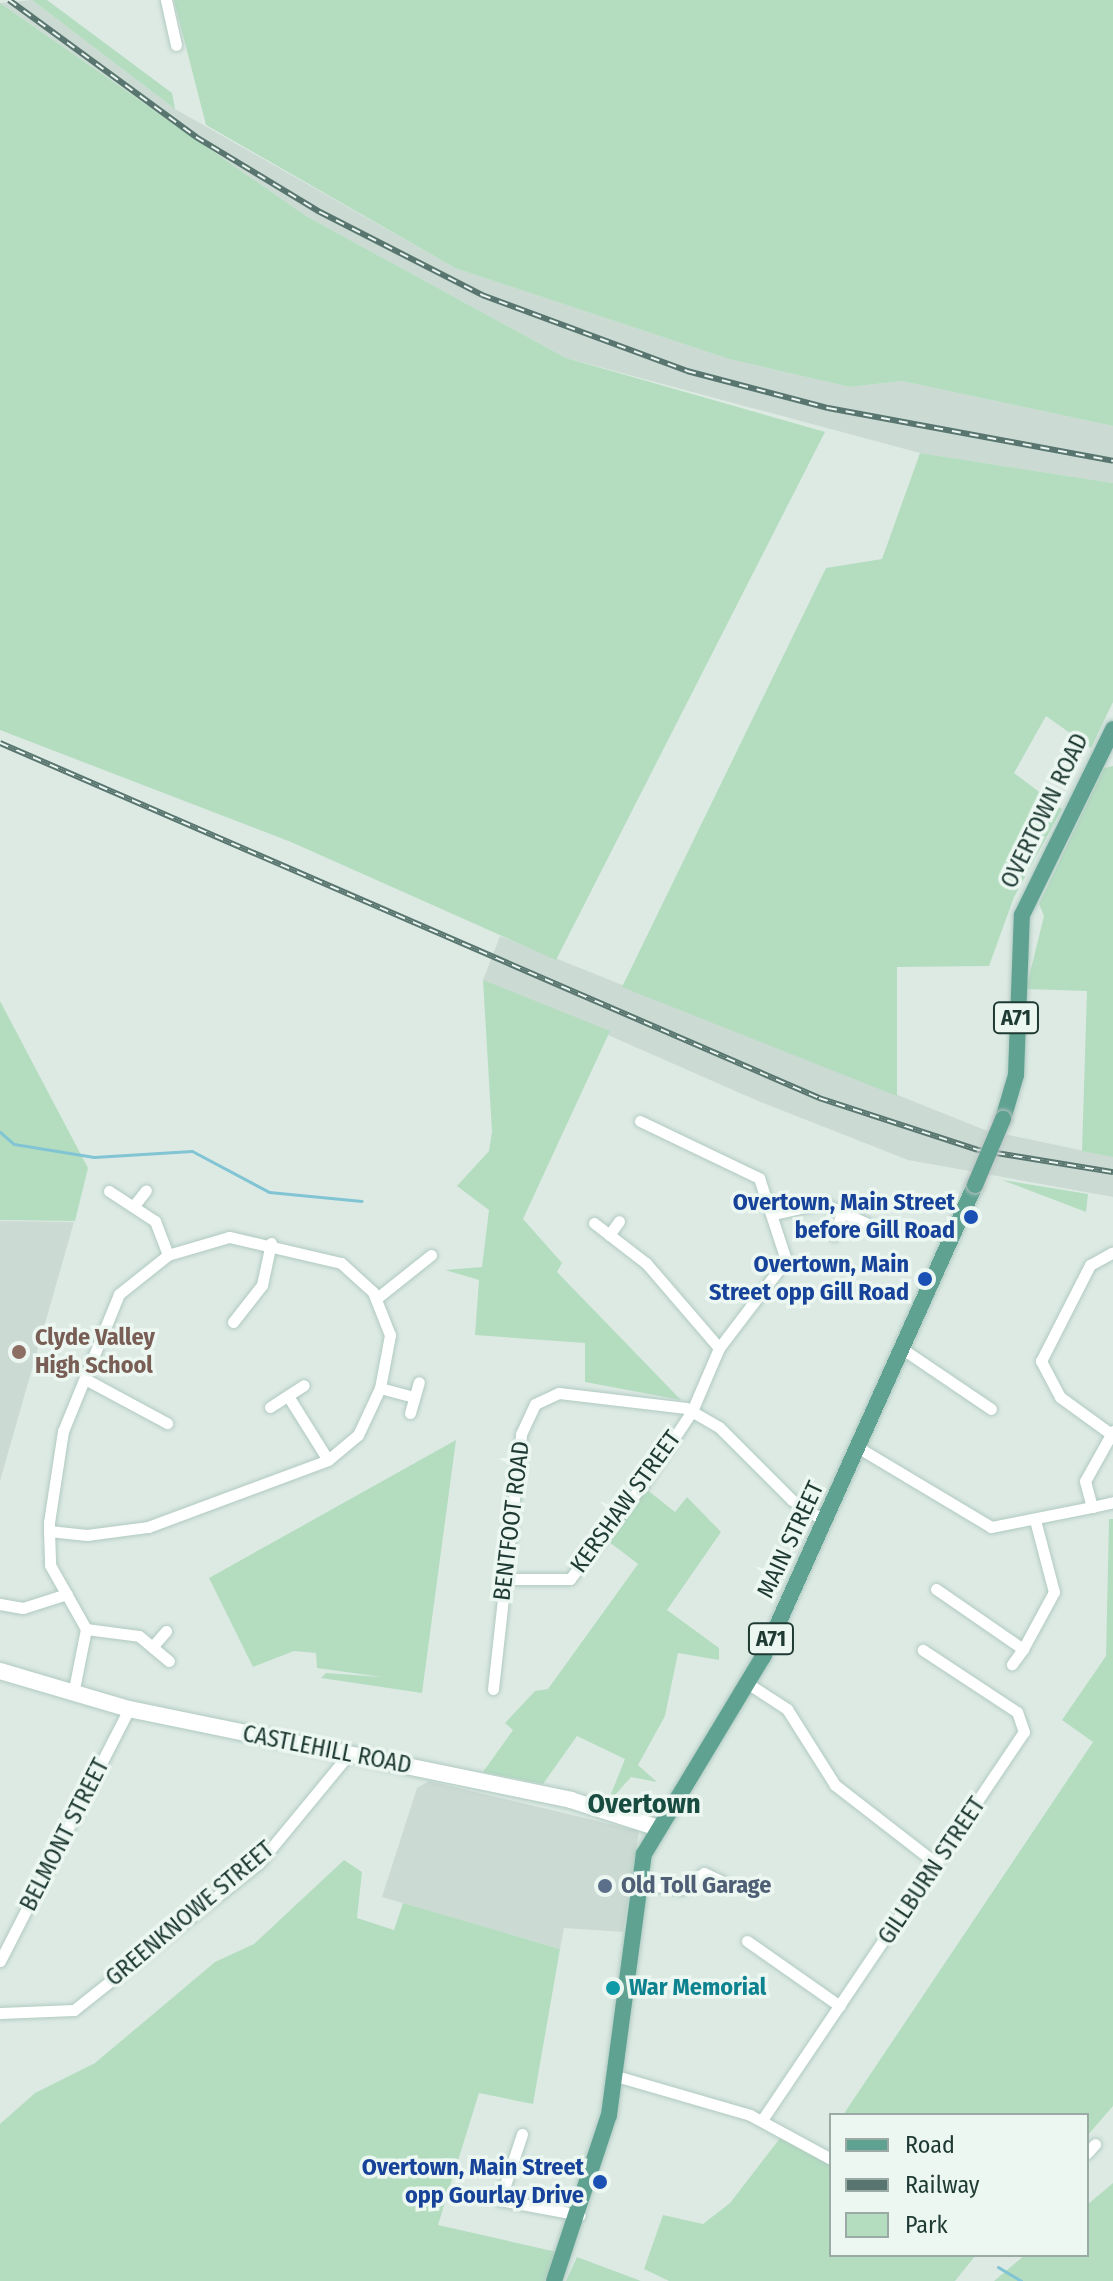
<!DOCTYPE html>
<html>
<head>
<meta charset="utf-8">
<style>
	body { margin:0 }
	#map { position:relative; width:1113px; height:2281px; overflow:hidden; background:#ddeae4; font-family:"Fira Sans Condensed",sans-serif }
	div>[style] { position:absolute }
	.built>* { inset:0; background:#cbdad3 }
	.green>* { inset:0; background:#b4ddc0 }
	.stream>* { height:3px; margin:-1.5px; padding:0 1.5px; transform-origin:1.5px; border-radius:1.5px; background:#81c4d3 }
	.roads { filter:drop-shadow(0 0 2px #b0cac1) drop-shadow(0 0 2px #b0cac1) }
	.street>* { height:11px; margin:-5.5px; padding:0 5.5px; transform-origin:5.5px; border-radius:5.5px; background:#fff }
	.secondary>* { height:16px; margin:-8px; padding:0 8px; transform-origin:8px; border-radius:8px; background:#fff }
	.primary>* { height:16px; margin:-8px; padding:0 8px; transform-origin:8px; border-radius:8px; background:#5fa292 }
	.rail>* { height:6px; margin-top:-3px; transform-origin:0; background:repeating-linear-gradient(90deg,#edf7f2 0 9px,#58766f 0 18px); box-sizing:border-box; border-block:2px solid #58766f }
	.bridges { filter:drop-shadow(0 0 2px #bcc4c2) drop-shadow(0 0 2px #bcc4c2) }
	.primary-bridge>* { height:16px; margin:-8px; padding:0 8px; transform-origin:8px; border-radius:8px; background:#5fa292 }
	.dots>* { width:22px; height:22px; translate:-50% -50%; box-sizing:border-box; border:4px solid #edf7f2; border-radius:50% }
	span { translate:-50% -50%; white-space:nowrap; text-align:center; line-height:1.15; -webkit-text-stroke:7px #edf7f2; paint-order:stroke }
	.shield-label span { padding:2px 6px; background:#edf7f2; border:2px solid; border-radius:6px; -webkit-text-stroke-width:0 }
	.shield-label { font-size:22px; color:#1e3a33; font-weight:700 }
	.street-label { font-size:24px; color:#1e3a33 }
	.transit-label { font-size:24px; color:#164399; font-weight:700 }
	.right { translate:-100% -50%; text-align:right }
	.education-label { font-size:24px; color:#785e54; font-weight:700 }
	.left { translate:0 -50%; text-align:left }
	.service-label { font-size:24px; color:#4e5e75; font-weight:700 }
	.culture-label { font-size:24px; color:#0d838f; font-weight:700 }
	.quarter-label { font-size:28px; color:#194c41; font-weight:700 }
	.legend { position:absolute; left:829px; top:2113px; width:260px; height:144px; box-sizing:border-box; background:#edf7f2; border:2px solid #9aaba6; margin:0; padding:10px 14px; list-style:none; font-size:24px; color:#1e3a33 }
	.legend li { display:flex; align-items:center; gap:16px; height:40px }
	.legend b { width:40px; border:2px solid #9aaba6 }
</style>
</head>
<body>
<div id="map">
	<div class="built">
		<div style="clip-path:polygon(32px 0,175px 109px,455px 268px,729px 359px,850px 387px,902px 381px,1113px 426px,1113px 483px,920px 453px,566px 358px,306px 216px,0 3px)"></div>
		<div style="clip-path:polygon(500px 936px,985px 1130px,1113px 1157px,1113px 1197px,908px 1160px,758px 1101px,483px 980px)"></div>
		<div style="clip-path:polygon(0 1221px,74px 1222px,0 1481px)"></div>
		<div style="clip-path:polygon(429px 1781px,639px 1831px,623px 1932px,564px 1928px,560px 1949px,382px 1897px,417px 1788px)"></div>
	</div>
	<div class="green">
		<div style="clip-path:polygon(32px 0,47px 0,172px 93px,175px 109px)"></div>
		<div style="clip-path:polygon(174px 0,1113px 0,1113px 426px,902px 381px,850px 387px,729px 359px,455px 268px,206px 125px)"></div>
		<div style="clip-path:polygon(0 3px,306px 216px,566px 358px,825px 432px,556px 960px,291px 842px,0 730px)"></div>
		<div style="clip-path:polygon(920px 453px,1113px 483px,1113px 702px,1091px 748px,1046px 716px,1014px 773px,1062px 809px,1014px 897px,989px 966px,897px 967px,897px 1096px,622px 987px,826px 568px,882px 559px)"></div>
		<div style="clip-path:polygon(1113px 766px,1113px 1157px,1082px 1151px,1087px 991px,1026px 989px,1044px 916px,1039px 904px,1104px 768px)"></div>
		<div style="clip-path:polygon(483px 980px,610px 1031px,523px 1219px,562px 1263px,557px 1272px,681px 1400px,585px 1382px,585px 1343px,475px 1335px,479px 1280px,445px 1270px,482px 1267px,489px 1210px,457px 1186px,489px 1151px,492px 1132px)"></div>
		<div style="clip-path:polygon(0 1001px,88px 1168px,75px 1221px,0 1220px)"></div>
		<div style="clip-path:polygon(1002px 1180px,1088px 1194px,1086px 1212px)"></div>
		<div style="clip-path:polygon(456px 1440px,422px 1693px,321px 1678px,326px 1673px,382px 1677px,317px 1668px,316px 1653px,294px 1651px,253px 1667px,209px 1578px)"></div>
		<div style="clip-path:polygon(646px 1489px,675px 1512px,687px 1497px,721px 1532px,667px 1610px,719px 1648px,719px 1660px,678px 1653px,665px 1716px,638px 1765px,657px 1782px,631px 1777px,607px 1804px,625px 1759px,577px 1736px,543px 1784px,483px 1772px,513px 1730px,505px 1723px,535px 1691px,548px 1689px,638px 1564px,608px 1541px)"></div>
		<div style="clip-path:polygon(1109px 1519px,1113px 1519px,1113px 2106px,1087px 2136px,1087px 2115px,843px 2115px,1093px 1742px,1062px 1720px,1106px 1656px)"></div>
		<div style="clip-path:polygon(344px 1860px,362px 1872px,357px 1918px,394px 1930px,403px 1903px,560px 1949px,533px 2104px,479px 2093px,438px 2225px,557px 2252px,545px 2281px,0 2281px,0 2124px,35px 2093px,95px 2063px,215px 1962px,254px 1944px)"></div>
		<div style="clip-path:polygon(781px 2137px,831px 2165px,831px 2255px,976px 2255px,955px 2281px,669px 2281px,644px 2269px,663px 2215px,703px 2224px,730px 2203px)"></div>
		<div style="clip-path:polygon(1113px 2183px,1113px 2281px,994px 2281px,1025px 2255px,1087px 2255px,1087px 2205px)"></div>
		<div style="clip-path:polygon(577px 2257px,641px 2281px,566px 2281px)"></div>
	</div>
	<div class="stream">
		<div style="left:0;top:1132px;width:18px;rotate:41deg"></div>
		<div style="left:14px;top:1144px;width:81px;rotate:9.2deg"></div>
		<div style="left:94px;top:1157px;width:98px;rotate:-3.5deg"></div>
		<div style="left:192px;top:1151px;width:87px;rotate:28deg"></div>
		<div style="left:269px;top:1192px;width:93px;rotate:5.5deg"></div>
		<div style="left:998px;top:2267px;width:27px;rotate:31deg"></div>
	</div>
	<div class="roads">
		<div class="street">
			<div style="left:166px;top:0;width:46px;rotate:77.5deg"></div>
			<div style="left:109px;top:1191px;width:55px;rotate:33.1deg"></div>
			<div style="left:155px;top:1221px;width:36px;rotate:69deg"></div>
			<div style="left:136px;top:1203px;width:16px;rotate:-52deg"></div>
			<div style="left:774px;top:1214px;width:49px;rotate:-12.9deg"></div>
			<div style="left:822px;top:1203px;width:51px;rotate:24.5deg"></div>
			<div style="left:594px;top:1223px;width:66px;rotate:37.6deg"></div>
			<div style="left:646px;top:1263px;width:112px;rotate:49.3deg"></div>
			<div style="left:609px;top:1235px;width:17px;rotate:-54deg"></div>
			<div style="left:834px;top:1235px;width:23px;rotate:-70deg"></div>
			<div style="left:377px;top:1298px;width:69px;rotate:-38.5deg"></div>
			<div style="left:233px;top:1322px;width:47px;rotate:-51.9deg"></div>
			<div style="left:262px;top:1285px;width:43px;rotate:-77.9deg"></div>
			<div style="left:904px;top:1350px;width:105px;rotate:34.1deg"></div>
			<div style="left:87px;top:1380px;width:91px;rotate:28.3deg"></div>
			<div style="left:380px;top:1388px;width:34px;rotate:15deg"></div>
			<div style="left:288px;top:1396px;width:75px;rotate:58deg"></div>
			<div style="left:270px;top:1407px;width:40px;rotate:-32.9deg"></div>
			<div style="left:410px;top:1413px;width:32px;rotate:-74deg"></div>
			<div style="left:1113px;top:1431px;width:57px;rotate:119.2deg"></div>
			<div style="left:1085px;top:1481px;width:27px;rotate:75deg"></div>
			<div style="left:1092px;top:1507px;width:22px;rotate:-13deg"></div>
			<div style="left:1111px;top:1434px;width:63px;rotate:-144deg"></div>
			<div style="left:1060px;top:1397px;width:41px;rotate:-117.8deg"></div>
			<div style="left:1041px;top:1361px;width:108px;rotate:-63deg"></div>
			<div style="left:1090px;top:1265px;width:26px;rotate:-29deg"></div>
			<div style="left:859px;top:1448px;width:154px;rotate:30.9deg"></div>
			<div style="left:991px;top:1527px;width:103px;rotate:-11.2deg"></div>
			<div style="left:49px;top:1531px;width:38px;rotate:6deg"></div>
			<div style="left:87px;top:1535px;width:62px;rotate:-7.5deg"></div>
			<div style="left:148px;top:1527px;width:192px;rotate:-20.4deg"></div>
			<div style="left:328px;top:1460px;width:39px;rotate:-40deg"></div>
			<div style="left:358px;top:1435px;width:52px;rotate:-64.9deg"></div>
			<div style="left:380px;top:1388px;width:54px;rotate:-79.3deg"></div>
			<div style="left:390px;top:1335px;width:46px;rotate:-111.6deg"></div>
			<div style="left:373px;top:1292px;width:43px;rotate:-137.8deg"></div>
			<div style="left:341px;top:1263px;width:115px;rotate:-166.9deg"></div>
			<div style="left:229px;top:1237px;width:64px;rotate:163.6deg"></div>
			<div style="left:168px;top:1255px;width:63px;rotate:141.5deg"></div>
			<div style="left:119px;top:1294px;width:148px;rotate:112.2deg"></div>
			<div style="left:63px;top:1431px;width:92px;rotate:98.7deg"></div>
			<div style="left:49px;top:1522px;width:9px;rotate:90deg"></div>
			<div style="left:49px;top:1531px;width:34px;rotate:88deg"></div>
			<div style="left:50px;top:1565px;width:73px;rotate:60.6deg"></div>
			<div style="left:86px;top:1629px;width:66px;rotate:101.3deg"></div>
			<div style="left:505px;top:1579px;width:65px"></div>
			<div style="left:570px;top:1579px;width:125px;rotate:-52.5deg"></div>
			<div style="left:646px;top:1480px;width:83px;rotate:-56.3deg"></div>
			<div style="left:692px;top:1411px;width:69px;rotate:-66.8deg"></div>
			<div style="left:719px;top:1348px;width:111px;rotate:-52.7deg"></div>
			<div style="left:786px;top:1260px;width:86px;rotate:-108.2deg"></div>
			<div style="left:759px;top:1178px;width:132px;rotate:-154.4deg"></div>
			<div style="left:936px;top:1589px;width:106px;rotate:34.6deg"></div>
			<div style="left:1023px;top:1649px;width:19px;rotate:126deg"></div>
			<div style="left:0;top:1604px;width:23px;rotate:10deg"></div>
			<div style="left:23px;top:1608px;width:46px;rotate:-17.7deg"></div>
			<div style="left:86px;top:1629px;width:53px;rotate:7.5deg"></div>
			<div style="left:139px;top:1636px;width:39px;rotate:40deg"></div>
			<div style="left:153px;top:1646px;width:20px;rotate:-49deg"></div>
			<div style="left:1023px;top:1649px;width:65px;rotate:-61.5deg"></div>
			<div style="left:1054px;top:1592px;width:74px;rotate:-104.8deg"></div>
			<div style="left:747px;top:1683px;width:48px;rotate:33deg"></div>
			<div style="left:787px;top:1709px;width:90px;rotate:57.7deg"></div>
			<div style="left:835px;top:1785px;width:129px;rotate:37.8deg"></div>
			<div style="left:493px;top:1689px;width:257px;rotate:-83.7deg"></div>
			<div style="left:521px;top:1434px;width:33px;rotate:-65deg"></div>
			<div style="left:535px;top:1404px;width:26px;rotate:-25deg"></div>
			<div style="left:559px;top:1393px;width:128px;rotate:6.7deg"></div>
			<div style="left:686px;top:1408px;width:38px;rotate:30deg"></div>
			<div style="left:719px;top:1427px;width:103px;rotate:45deg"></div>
			<div style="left:792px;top:1500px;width:40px;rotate:32.9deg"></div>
			<div style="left:639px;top:1884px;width:43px;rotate:6.6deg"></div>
			<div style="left:682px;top:1889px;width:27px;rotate:-36deg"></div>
			<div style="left:704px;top:1873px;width:21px;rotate:25deg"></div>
			<div style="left:747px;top:1941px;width:113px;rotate:35deg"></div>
			<div style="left:0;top:1961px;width:283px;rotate:-62.9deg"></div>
			<div style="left:0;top:2013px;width:74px;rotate:-2.3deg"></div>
			<div style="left:74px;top:2010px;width:236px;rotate:-38.5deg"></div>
			<div style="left:259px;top:1863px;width:140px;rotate:-50.5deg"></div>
			<div style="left:616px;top:2076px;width:140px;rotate:16.2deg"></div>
			<div style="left:750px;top:2115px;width:92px;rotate:28.5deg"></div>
			<div style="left:762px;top:2120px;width:468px;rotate:-56deg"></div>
			<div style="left:1024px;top:1732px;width:21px;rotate:-109deg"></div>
			<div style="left:1017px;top:1712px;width:113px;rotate:-146.6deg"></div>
			<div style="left:522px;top:2134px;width:70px;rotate:108.4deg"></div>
			<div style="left:500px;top:2200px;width:81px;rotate:10.6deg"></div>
			<div style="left:1087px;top:2153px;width:12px;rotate:-48deg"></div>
		</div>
		<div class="secondary">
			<div style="left:0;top:1671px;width:134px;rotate:16.4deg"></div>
			<div style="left:129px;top:1709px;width:451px;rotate:11.6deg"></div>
			<div style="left:571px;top:1800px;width:88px;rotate:17.8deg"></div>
		</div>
		<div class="primary">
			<div style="left:1003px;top:1119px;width:46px;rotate:-73.5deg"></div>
			<div style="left:1016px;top:1075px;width:160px;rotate:-87.9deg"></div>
			<div style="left:1022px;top:915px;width:207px;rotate:-63.9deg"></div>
			<div style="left:554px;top:2281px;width:175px;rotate:-71.7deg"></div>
			<div style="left:609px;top:2115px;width:263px;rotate:-82.4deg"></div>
			<div style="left:644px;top:1854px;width:230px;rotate:-58.9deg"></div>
			<div style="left:763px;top:1657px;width:517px;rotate:-65.81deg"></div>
		</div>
	</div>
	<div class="rail">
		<div style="left:9px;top:0;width:232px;rotate:36.2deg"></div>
		<div style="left:196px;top:137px;width:145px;rotate:31.2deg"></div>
		<div style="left:320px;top:212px;width:182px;rotate:27.1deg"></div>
		<div style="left:482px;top:295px;width:219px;rotate:20.3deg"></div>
		<div style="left:687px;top:371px;width:146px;rotate:14.7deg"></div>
		<div style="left:828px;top:408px;width:290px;rotate:10.5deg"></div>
		<div style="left:0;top:743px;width:893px;rotate:23.43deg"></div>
		<div style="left:819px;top:1098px;width:167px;rotate:18.1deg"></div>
		<div style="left:978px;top:1150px;width:137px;rotate:9.3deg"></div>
	</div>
	<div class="bridges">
		<div class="primary-bridge">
			<div style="left:975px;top:1185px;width:72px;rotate:-67deg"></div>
		</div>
	</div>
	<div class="dots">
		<div style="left:971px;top:1217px;background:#1a4fb4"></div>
		<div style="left:925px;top:1279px;background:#1a4fb4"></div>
		<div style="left:19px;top:1352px;background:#8d6e63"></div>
		<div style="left:605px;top:1886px;background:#5c6f8a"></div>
		<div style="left:613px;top:1988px;background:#0f9aa8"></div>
		<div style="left:600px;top:2182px;background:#1a4fb4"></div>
	</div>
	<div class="shield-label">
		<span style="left:1016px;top:1018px">A71</span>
		<span style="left:771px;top:1639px">A71</span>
	</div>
	<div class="street-label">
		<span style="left:1045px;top:811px;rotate:-64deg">OVERTOWN ROAD</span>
		<span style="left:626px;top:1502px;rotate:-54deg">KERSHAW STREET</span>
		<span style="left:512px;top:1521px;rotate:-83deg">BENTFOOT ROAD</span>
		<span style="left:791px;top:1540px;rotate:-65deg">MAIN STREET</span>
		<span style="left:327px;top:1750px;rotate:11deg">CASTLEHILL ROAD</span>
		<span style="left:65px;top:1835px;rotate:-63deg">BELMONT STREET</span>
		<span style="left:932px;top:1871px;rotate:-56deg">GILLBURN STREET</span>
		<span style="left:190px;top:1914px;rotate:-40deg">GREENKNOWE STREET</span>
	</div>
	<div class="transit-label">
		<span class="right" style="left:955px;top:1217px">Overtown, Main Street<br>before Gill Road</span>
		<span class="right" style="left:909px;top:1279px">Overtown, Main<br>Street opp Gill Road</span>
		<span class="right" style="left:584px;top:2182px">Overtown, Main Street<br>opp Gourlay Drive</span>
	</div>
	<div class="education-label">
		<span class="left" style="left:35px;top:1352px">Clyde Valley<br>High School</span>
	</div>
	<div class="service-label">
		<span class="left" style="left:621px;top:1886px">Old Toll Garage</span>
	</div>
	<div class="culture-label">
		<span class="left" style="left:629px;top:1988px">War Memorial</span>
	</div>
	<div class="quarter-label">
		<span style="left:644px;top:1804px">Overtown</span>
	</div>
	<ul class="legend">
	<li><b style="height:10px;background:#5fa292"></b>Road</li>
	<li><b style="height:10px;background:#58766f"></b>Railway</li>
	<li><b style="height:22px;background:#b4ddc0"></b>Park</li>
	</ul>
</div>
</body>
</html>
